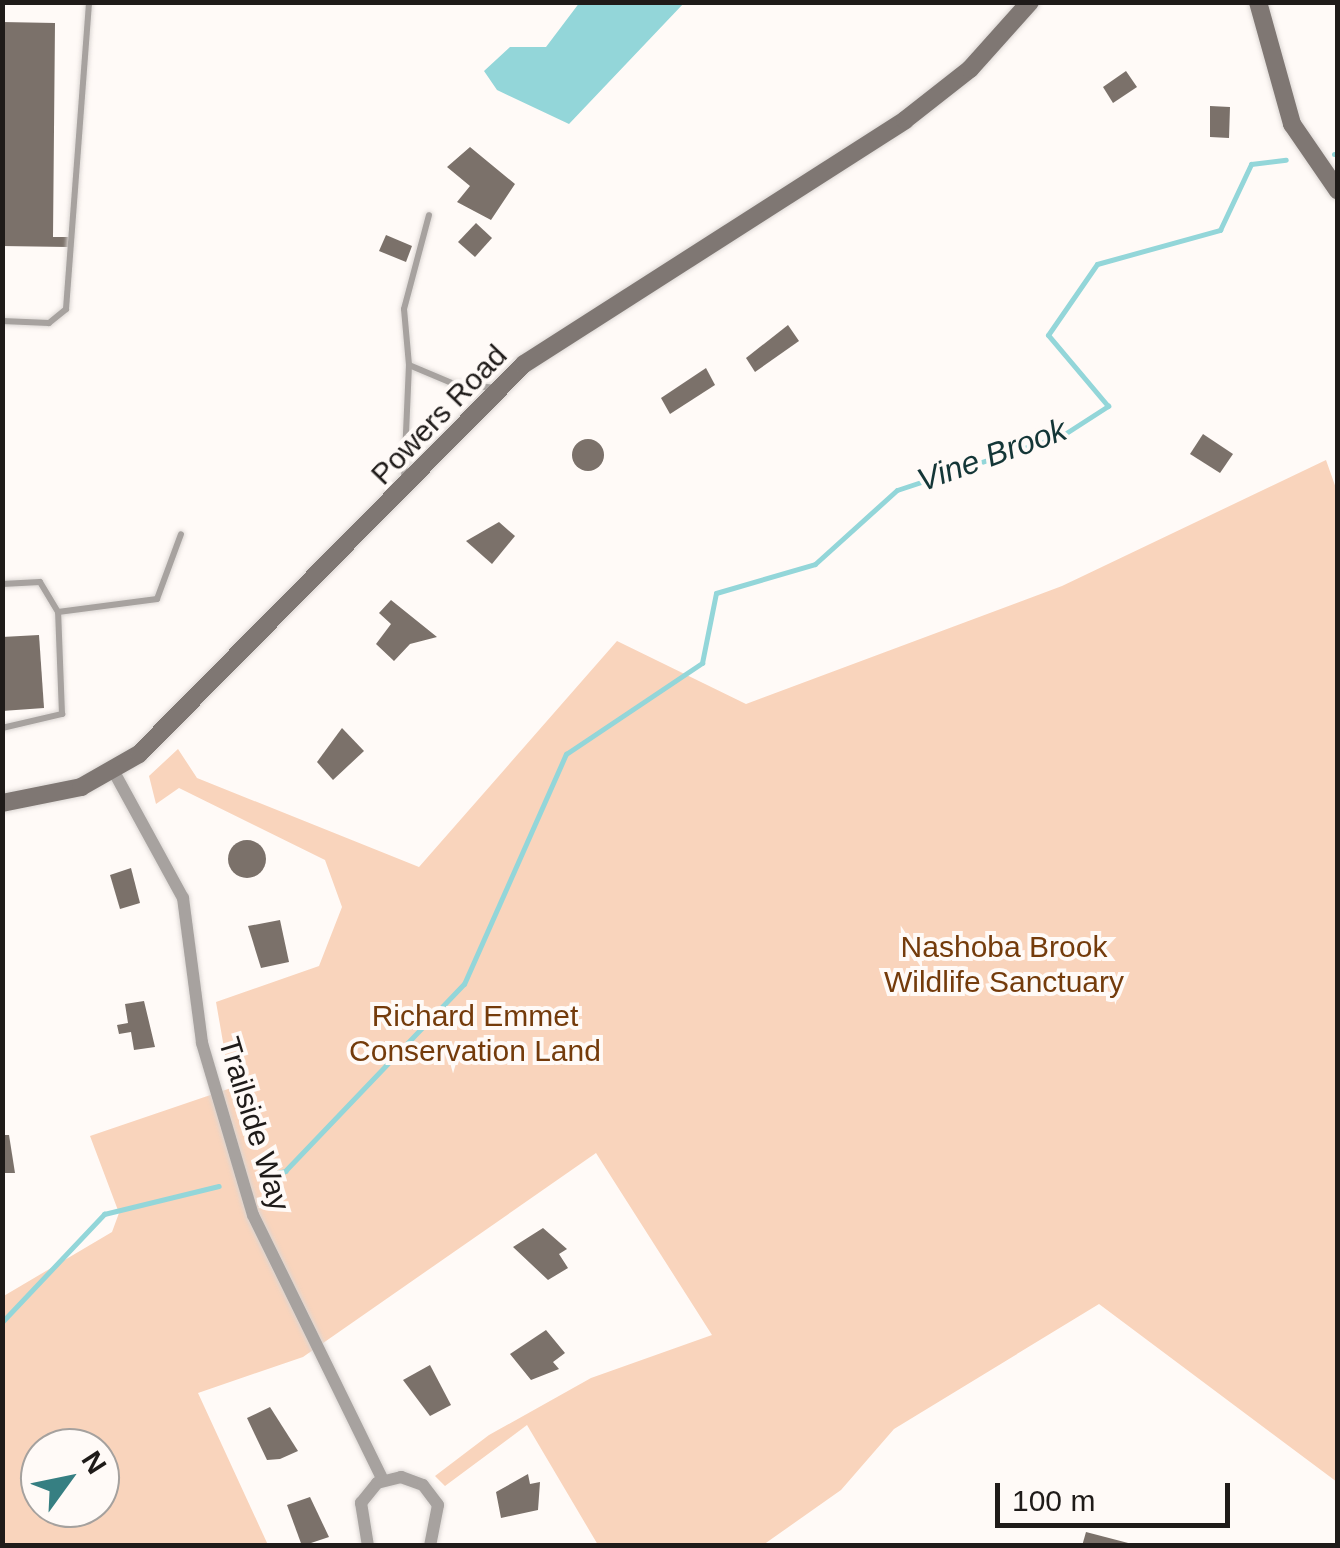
<!DOCTYPE html>
<html>
<head>
<meta charset="utf-8">
<style>
	body { margin:0 }
	#map { position:relative; width:1340px; height:1548px; overflow:hidden; background:#fffaf7; font-family:Helvetica,sans-serif }
	div>[style] { position:absolute }
	.green>* { inset:0; background:#f9d4bc }
	.water>* { inset:0; background:#93d6d9 }
	.stream>* { height:5px; margin:-2.5px; padding:0 2.5px; transform-origin:2.5px; border-radius:2.5px; background:#93d6d9 }
	.building>* { inset:0; background:#7b716a }
	.round { border-radius:50% }
	.roads { filter:drop-shadow(0 0 2px #dbd6d3) drop-shadow(0 0 2px #dbd6d3) }
	.lane>* { height:6px; margin:-3px; padding:0 3px; transform-origin:3px; border-radius:3px; background:#a7a29f }
	.street>* { height:12px; margin:-6px; padding:0 6px; transform-origin:6px; border-radius:6px; background:#a7a29f }
	.secondary>* { height:18px; margin:-9px; padding:0 9px; transform-origin:9px; border-radius:9px; background:#7f7773 }
	span { translate:-50% -50%; white-space:nowrap; text-align:center; line-height:1.15; -webkit-text-stroke:8px #fffaf7; paint-order:stroke }
	.street-label { font-size:30px; color:#1f1b19 }
	.park-label { font-size:30px; color:#743b0b }
	.water-label { font-size:32px; color:#143637; font-style:italic }
	.frame { position:absolute; inset:0; border:5px solid #1f1b19; pointer-events:none }
	.north { position:absolute; left:20px; top:1428px; width:100px; height:100px; box-sizing:border-box; background:#fffaf7; border:2px solid #a5a19e; border-radius:50%; rotate:57deg; font-size:28px; font-weight:700; line-height:40px; text-align:center; color:#1f1b19 }
	.north::after { content:''; display:block; margin:auto; width:35px; height:45px; background:#367f82; clip-path:polygon(50% 0,100% 100%,50% 72%,0 100%) }
	.scale { position:absolute; left:995px; top:1483px; width:235px; height:45px; box-sizing:border-box; border:5px solid #1f1b19; border-top:0; padding-left:12px; font-size:30px; line-height:35px; white-space:nowrap; color:#1f1b19; -webkit-text-stroke:8px #fffaf7; paint-order:stroke }
</style>
</head>
<body>
<div id="map">
	<div class="green">
		<div style="clip-path:polygon(evenodd,1326px 460px,1338px 494px,1337px 1482px,1099px 1304px,894px 1429px,841px 1490px,763px 1545px,598px 1545px,527px 1425px,445px 1486px,435px 1476px,489px 1435px,591px 1378px,712px 1335px,596px 1153px,303px 1357px,198px 1393px,268px 1545px,3px 1545px,2px 1297px,112px 1232px,119px 1213px,90px 1136px,231px 1088px,216px 1002px,319px 966px,342px 907px,325px 860px,179px 788px,156px 804px,149px 776px,178px 749px,197px 778px,419px 867px,617px 641px,746px 704px,1062px 586px,1326px 460px,40px 1448px,100px 1448px,100px 1508px,40px 1508px,40px 1448px)"></div>
	</div>
	<div class="water">
		<div style="clip-path:polygon(580px 2px,684px 3px,569px 124px,497px 90px,484px 71px,510px 47px,546px 47px)"></div>
	</div>
	<div class="stream">
		<div style="left:1334px;top:154px;width:4px"></div>
		<div style="left:264px;top:1176px;width:22px;rotate:-13deg"></div>
		<div style="left:285px;top:1171px;width:259px;rotate:-46.3deg"></div>
		<div style="left:464px;top:984px;width:252px;rotate:-66.1deg"></div>
		<div style="left:566px;top:754px;width:164px;rotate:-33.8deg"></div>
		<div style="left:702px;top:663px;width:71px;rotate:-78.7deg"></div>
		<div style="left:716px;top:593px;width:103px;rotate:-16.3deg"></div>
		<div style="left:815px;top:564px;width:110px;rotate:-42.1deg"></div>
		<div style="left:897px;top:490px;width:175px;rotate:-18.3deg"></div>
		<div style="left:1063px;top:435px;width:54px;rotate:-32.8deg"></div>
		<div style="left:1108px;top:406px;width:93px;rotate:-130.2deg"></div>
		<div style="left:1048px;top:335px;width:86px;rotate:-55.4deg"></div>
		<div style="left:1097px;top:264px;width:128px;rotate:-15.5deg"></div>
		<div style="left:1220px;top:230px;width:73px;rotate:-64.8deg"></div>
		<div style="left:1251px;top:164px;width:35px;rotate:-7deg"></div>
		<div style="left:2px;top:1322px;width:149px;rotate:-46.6deg"></div>
		<div style="left:104px;top:1214px;width:118px;rotate:-13.7deg"></div>
	</div>
	<div class="building">
		<div style="clip-path:polygon(2px 22px,55px 23px,53px 237px,68px 237px,68px 247px,2px 246px)"></div>
		<div style="clip-path:polygon(1126px 71px,1137px 87px,1113px 103px,1103px 87px)"></div>
		<div style="clip-path:polygon(1210px 106px,1230px 107px,1229px 138px,1210px 137px)"></div>
		<div style="clip-path:polygon(470px 147px,515px 184px,491px 220px,457px 202px,470px 186px,447px 167px)"></div>
		<div style="clip-path:polygon(476px 223px,492px 238px,475px 257px,458px 242px)"></div>
		<div style="clip-path:polygon(386px 235px,412px 246px,406px 262px,379px 251px)"></div>
		<div style="clip-path:polygon(788px 325px,799px 341px,755px 372px,746px 358px)"></div>
		<div style="clip-path:polygon(706px 368px,715px 385px,670px 414px,661px 398px)"></div>
		<div style="clip-path:polygon(1203px 434px,1233px 454px,1220px 473px,1190px 454px)"></div>
		<div class="round" style="left:572px;top:439px;width:32px;height:32px"></div>
		<div style="clip-path:polygon(499px 522px,515px 536px,492px 564px,466px 541px)"></div>
		<div style="clip-path:polygon(391px 600px,437px 637px,410px 644px,394px 661px,376px 644px,391px 624px,379px 613px)"></div>
		<div style="clip-path:polygon(39px 635px,44px 708px,2px 711px,2px 637px)"></div>
		<div style="clip-path:polygon(342px 728px,364px 751px,333px 780px,317px 762px)"></div>
		<div class="round" style="left:228px;top:840px;width:38px;height:38px"></div>
		<div style="clip-path:polygon(131px 868px,140px 903px,120px 909px,110px 875px)"></div>
		<div style="clip-path:polygon(280px 920px,289px 962px,261px 968px,248px 926px)"></div>
		<div style="clip-path:polygon(144px 1001px,155px 1047px,134px 1050px,131px 1032px,119px 1034px,117px 1025px,128px 1023px,125px 1004px)"></div>
		<div style="clip-path:polygon(2px 1135px,9px 1135px,15px 1173px,2px 1173px)"></div>
		<div style="clip-path:polygon(543px 1228px,567px 1249px,559px 1254px,568px 1268px,548px 1280px,513px 1247px)"></div>
		<div style="clip-path:polygon(546px 1330px,565px 1353px,553px 1362px,559px 1369px,531px 1380px,510px 1354px)"></div>
		<div style="clip-path:polygon(430px 1365px,451px 1405px,430px 1416px,403px 1380px)"></div>
		<div style="clip-path:polygon(270px 1407px,298px 1451px,280px 1459px,267px 1460px,247px 1418px)"></div>
		<div style="clip-path:polygon(528px 1474px,530px 1484px,540px 1482px,538px 1510px,501px 1518px,496px 1492px)"></div>
		<div style="clip-path:polygon(310px 1497px,329px 1537px,302px 1546px,287px 1505px)"></div>
		<div style="clip-path:polygon(1086px 1532px,1132px 1544px,1132px 1546px,1082px 1546px)"></div>
	</div>
	<div class="roads">
		<div class="lane">
			<div style="left:2px;top:321px;width:47px;rotate:2.4deg"></div>
			<div style="left:49px;top:323px;width:22px;rotate:-39deg"></div>
			<div style="left:66px;top:309px;width:308px;rotate:-85.7deg"></div>
			<div style="left:409px;top:365px;width:56px;rotate:-95.1deg"></div>
			<div style="left:404px;top:309px;width:97px;rotate:-75.1deg"></div>
			<div style="left:404px;top:479px;width:114px;rotate:-87.5deg"></div>
			<div style="left:409px;top:365px;width:49px;rotate:22.9deg"></div>
			<div style="left:454px;top:384px;width:43px;rotate:5.3deg"></div>
			<div style="left:2px;top:584px;width:38px;rotate:-3deg"></div>
			<div style="left:40px;top:582px;width:35px;rotate:59deg"></div>
			<div style="left:2px;top:728px;width:62px;rotate:-13.1deg"></div>
			<div style="left:62px;top:714px;width:102px;rotate:-92.2deg"></div>
			<div style="left:58px;top:612px;width:100px;rotate:-7.5deg"></div>
			<div style="left:157px;top:599px;width:69px;rotate:-69.7deg"></div>
		</div>
		<div class="street">
			<div style="left:114px;top:772px;width:144px;rotate:61.3deg"></div>
			<div style="left:183px;top:898px;width:146px;rotate:82.5deg"></div>
			<div style="left:202px;top:1043px;width:179px;rotate:73.5deg"></div>
			<div style="left:253px;top:1215px;width:295px;rotate:63.9deg"></div>
			<div style="left:368px;top:1546px;width:44px;rotate:-99.2deg"></div>
			<div style="left:361px;top:1503px;width:26px;rotate:-51deg"></div>
			<div style="left:377px;top:1483px;width:25px;rotate:-14deg"></div>
			<div style="left:401px;top:1477px;width:23px;rotate:20deg"></div>
			<div style="left:423px;top:1485px;width:25px;rotate:53deg"></div>
			<div style="left:438px;top:1505px;width:42px;rotate:101deg"></div>
		</div>
		<div class="secondary">
			<div style="left:1258px;top:2px;width:127px;rotate:74.4deg"></div>
			<div style="left:1292px;top:124px;width:81px;rotate:55.5deg"></div>
			<div style="left:2px;top:803px;width:81px;rotate:-11.4deg"></div>
			<div style="left:81px;top:787px;width:67px;rotate:-29.6deg"></div>
			<div style="left:139px;top:754px;width:548px;rotate:-45.37deg"></div>
			<div style="left:524px;top:364px;width:452px;rotate:-32.6deg"></div>
			<div style="left:905px;top:120px;width:83px;rotate:-38.1deg"></div>
			<div style="left:970px;top:69px;width:90px;rotate:-48.2deg"></div>
		</div>
	</div>
	<div class="street-label">
		<span style="left:439px;top:415px;rotate:-46deg">Powers Road</span>
		<span style="left:254px;top:1124px;rotate:73deg">Trailside Way</span>
	</div>
	<div class="park-label">
		<span style="left:1004px;top:964px">Nashoba Brook<br>Wildlife Sanctuary</span>
		<span style="left:475px;top:1033px">Richard Emmet<br>Conservation Land</span>
	</div>
	<div class="water-label">
		<span style="left:992px;top:455px;rotate:-20deg">Vine Brook</span>
	</div>
	<div class="frame"></div>
	<div class="north">N</div>
	<div class="scale">100 m</div>
</div>
</body>
</html>
